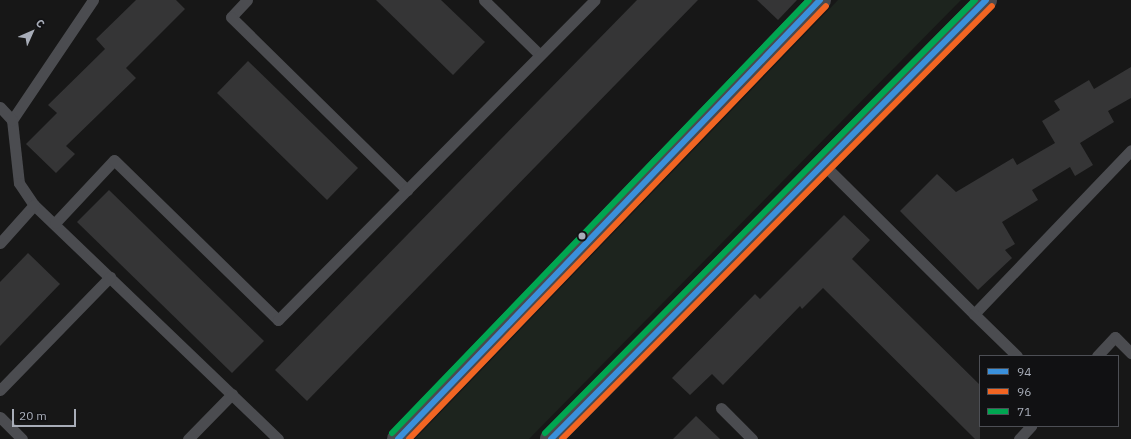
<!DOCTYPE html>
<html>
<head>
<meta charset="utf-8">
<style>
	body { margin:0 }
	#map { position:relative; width:1131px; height:439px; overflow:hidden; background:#171717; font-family:"IBM Plex Sans",sans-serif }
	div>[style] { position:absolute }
	.green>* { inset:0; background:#1d241e }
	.building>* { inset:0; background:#353536 }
	.service>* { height:11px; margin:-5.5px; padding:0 5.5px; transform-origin:5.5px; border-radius:5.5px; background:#4b4c50 }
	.secondary>* { height:22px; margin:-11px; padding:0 11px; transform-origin:11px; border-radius:11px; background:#4a4a4e }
	.bus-1>* { height:6px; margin:-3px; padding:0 3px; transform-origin:3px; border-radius:3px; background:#3a90db }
	.bus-2>* { height:6px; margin:-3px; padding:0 3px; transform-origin:3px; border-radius:3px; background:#f26522 }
	.bus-3>* { height:6px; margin:-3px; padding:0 3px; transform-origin:3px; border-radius:3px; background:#00a651 }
	.dots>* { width:11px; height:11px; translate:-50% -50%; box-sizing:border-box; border:2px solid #111113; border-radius:50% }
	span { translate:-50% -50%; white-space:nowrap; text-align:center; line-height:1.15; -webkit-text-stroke:3px #111113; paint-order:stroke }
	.legend { position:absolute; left:979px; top:355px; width:140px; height:72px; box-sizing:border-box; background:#111113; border:1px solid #4d4f55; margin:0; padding:5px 7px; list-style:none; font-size:12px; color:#a8adb8 }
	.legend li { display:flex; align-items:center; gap:8px; height:20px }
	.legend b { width:20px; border:1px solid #4d4f55 }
	.north { position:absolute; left:12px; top:12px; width:40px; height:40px; -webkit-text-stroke:3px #111113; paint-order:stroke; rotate:45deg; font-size:11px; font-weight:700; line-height:16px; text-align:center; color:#a8adb8 }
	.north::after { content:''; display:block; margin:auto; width:14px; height:18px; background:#a8adb8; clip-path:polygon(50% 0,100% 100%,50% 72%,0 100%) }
	.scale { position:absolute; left:12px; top:409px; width:64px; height:18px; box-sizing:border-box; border:2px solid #a8adb8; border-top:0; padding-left:5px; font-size:12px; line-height:14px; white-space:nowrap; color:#a8adb8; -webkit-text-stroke:3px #111113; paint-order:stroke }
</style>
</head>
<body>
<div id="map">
	<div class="green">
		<div style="clip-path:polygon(838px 0,961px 0,529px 439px,415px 439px)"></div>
	</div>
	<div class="building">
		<div style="clip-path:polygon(136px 0,176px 0,185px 9px,126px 68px,136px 78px,66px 146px,75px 154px,56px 173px,26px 144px,57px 113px,48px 105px,105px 49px,96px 39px)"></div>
		<div style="clip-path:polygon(376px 0,441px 0,485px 42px,453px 75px)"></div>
		<div style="clip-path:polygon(637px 0,698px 0,307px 401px,275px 370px)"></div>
		<div style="clip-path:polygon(757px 0,797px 0,778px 20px)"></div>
		<div style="clip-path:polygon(248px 61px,358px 168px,327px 200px,217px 93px)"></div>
		<div style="clip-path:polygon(1131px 67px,1131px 98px,1108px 111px,1114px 122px,1080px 143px,1093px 165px,1075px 176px,1070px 167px,1032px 190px,1038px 200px,1002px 222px,1015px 244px,1005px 250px,1012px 258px,978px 290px,900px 211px,937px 174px,956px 192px,1013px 158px,1017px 165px,1055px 143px,1042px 121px,1060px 110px,1054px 101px,1089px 80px,1094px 89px)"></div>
		<div style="clip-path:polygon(109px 190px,264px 341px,232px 373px,77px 222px)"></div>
		<div style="clip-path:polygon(844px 215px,870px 240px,852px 259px,980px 385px,980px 439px,975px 439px,823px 288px,802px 309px,800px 306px,723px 385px,712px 374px,690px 395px,672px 378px,755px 294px,760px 299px)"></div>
		<div style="clip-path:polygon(28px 253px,60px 284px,0 346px,0 282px)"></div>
		<div style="clip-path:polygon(696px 416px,720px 439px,673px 439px)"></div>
	</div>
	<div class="service">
		<div style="left:93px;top:0;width:145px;rotate:124deg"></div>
		<div style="left:12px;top:120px;width:63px;rotate:83.7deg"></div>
		<div style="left:19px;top:183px;width:27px;rotate:56deg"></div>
		<div style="left:34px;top:205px;width:338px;rotate:43.8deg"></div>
		<div style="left:247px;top:0;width:23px;rotate:133deg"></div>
		<div style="left:231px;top:17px;width:247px;rotate:44.5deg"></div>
		<div style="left:484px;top:0;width:78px;rotate:44.5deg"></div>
		<div style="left:0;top:107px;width:18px;rotate:47deg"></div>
		<div style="left:823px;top:164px;width:213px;rotate:44.8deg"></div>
		<div style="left:974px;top:314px;width:227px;rotate:-46.2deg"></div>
		<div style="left:55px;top:223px;width:86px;rotate:-46.9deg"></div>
		<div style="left:114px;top:160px;width:229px;rotate:44.3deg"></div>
		<div style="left:278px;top:320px;width:450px;rotate:-45.3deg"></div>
		<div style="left:0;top:243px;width:51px;rotate:-48.2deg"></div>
		<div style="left:974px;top:314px;width:60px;rotate:44.3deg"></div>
		<div style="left:1097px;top:356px;width:26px;rotate:-47deg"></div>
		<div style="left:1115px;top:337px;width:23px;rotate:45deg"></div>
		<div style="left:0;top:390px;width:158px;rotate:-45.8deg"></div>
		<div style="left:721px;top:408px;width:44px;rotate:45deg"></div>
		<div style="left:0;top:417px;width:31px;rotate:45deg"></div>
		<div style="left:188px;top:439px;width:63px;rotate:-45.6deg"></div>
		<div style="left:1019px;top:439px;width:18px;rotate:-47deg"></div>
	</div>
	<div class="secondary">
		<div style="left:398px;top:439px;width:609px;rotate:-46.13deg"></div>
		<div style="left:551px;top:439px;width:618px;rotate:-45.26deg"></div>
	</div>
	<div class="bus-1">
		<div style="left:398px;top:439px;width:609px;rotate:-46.13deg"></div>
		<div style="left:551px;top:439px;width:618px;rotate:-45.26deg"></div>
	</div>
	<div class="bus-2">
		<div style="left:409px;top:439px;width:601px;rotate:-46.08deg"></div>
		<div style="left:562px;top:439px;width:610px;rotate:-45.2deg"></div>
	</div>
	<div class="bus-3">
		<div style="left:392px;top:433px;width:601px;rotate:-46.08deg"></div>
		<div style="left:545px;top:433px;width:610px;rotate:-45.2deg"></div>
	</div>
	<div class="dots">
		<div style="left:582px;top:236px;background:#a8adb8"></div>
	</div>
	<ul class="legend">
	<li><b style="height:5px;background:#3a90db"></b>94</li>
	<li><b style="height:5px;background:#f26522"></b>96</li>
	<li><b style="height:5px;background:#00a651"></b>71</li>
	</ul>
	<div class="north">С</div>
	<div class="scale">20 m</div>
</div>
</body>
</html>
